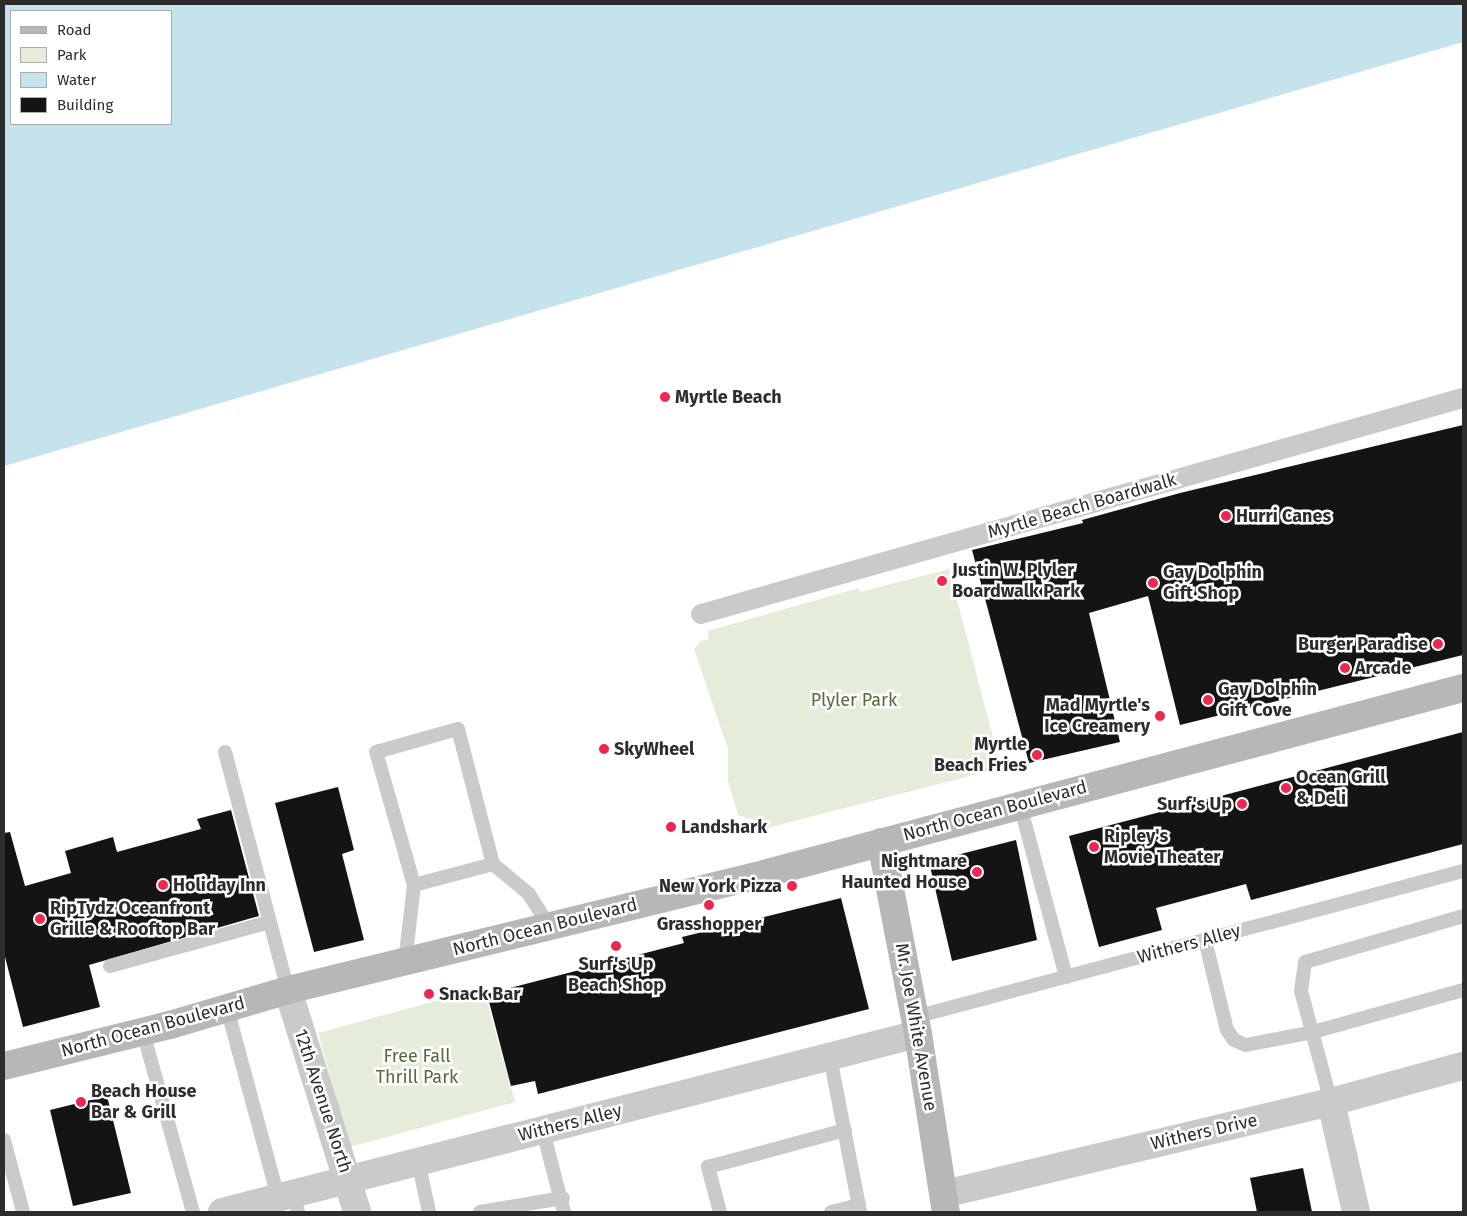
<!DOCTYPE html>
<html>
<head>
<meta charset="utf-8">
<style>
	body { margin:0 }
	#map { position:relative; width:1467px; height:1216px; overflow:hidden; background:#fff; font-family:"Fira Sans",sans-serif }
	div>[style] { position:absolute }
	.green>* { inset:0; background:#e6ecda }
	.water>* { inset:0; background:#c5e3ed }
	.building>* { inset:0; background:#141414 }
	.service>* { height:14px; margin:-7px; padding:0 7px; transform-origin:7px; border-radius:7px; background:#cacaca }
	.pedestrian>* { height:20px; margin:-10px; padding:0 10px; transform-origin:10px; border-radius:10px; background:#cacaca }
	.minor>* { height:28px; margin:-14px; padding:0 14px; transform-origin:14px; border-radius:14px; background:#cacaca }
	.secondary>* { height:28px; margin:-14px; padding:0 14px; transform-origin:14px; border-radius:14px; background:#b7b7b7 }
	.dots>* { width:14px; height:14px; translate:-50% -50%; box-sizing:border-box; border:2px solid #fff; border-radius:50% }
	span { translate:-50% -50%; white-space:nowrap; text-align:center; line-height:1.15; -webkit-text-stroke:5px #fff; paint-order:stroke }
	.poi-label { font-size:18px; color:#2d2d2d; font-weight:700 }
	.left { translate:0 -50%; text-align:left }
	.right { translate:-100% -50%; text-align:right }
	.street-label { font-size:18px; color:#2d2d2d }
	.park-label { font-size:18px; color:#576a39 }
	.frame { position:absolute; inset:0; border:5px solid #2d2d2d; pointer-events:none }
	.legend { position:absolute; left:10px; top:10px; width:162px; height:115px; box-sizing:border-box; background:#fff; border:1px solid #ababab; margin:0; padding:6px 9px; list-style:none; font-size:15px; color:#2d2d2d }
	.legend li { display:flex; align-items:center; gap:10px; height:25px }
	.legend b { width:25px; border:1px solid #ababab }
</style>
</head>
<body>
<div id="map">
	<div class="green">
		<div style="clip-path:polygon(949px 569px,1001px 768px,759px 830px,757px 821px,738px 815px,728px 781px,728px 749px,694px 649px,701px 641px,709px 639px,707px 631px,859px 588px,860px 592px)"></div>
		<div style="clip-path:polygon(483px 988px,515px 1102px,350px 1147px,318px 1033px)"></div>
	</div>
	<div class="water">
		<div style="clip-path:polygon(evenodd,4px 4px,1463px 4px,1463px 42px,4px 466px,4px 4px,11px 11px,171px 11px,171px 124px,11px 124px,11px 11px)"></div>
	</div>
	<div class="building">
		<div style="clip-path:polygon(1463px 425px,1463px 655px,1180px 725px,1148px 596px,1089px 613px,1120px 742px,1029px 763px,972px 550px,1083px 523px,1082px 520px,1180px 493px)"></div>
		<div style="clip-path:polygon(1463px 732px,1463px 844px,1251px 900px,1246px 884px,1156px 908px,1162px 930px,1099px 947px,1069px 836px)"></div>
		<div style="clip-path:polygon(338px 787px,354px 850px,342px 854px,364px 940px,314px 952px,275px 803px)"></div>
		<div style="clip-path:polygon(231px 810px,259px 916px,89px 965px,100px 1007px,23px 1027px,4px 953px,4px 833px,10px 832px,25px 886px,71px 873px,65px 851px,113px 837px,117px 852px,201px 829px,197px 819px)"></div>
		<div style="clip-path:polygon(1016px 840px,1037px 940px,952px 961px,929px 862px)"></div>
		<div style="clip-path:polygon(841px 898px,869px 1009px,538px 1094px,535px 1081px,511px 1086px,487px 994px,684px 943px,682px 937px)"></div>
		<div style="clip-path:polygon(107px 1096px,131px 1193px,73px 1206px,50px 1110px)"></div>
		<div style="clip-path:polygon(1303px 1168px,1312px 1212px,1257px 1212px,1250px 1178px)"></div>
	</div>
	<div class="service">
		<div style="left:225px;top:752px;width:246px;rotate:75.2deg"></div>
		<div style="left:1020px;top:805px;width:178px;rotate:75deg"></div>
		<div style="left:414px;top:885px;width:82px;rotate:-14.9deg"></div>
		<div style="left:1205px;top:940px;width:93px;rotate:76.3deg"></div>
		<div style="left:1227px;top:1030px;width:12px;rotate:55deg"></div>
		<div style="left:1234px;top:1040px;width:13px;rotate:23deg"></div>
		<div style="left:1246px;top:1045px;width:68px;rotate:-11deg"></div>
		<div style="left:1313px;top:1032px;width:156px;rotate:-15.6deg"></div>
		<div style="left:405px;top:962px;width:78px;rotate:-83.3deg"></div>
		<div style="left:414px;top:885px;width:138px;rotate:-105.9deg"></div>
		<div style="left:376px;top:752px;width:85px;rotate:-15.7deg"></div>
		<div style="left:458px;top:729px;width:139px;rotate:75.5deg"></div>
		<div style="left:493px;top:864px;width:47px;rotate:39.8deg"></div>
		<div style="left:529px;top:894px;width:38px;rotate:58deg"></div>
		<div style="left:110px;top:966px;width:166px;rotate:-15.4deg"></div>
		<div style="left:227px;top:1008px;width:196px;rotate:74.9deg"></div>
		<div style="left:915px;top:1017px;width:567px;rotate:-14.92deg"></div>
		<div style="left:143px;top:1032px;width:187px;rotate:74.5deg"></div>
		<div style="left:830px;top:1057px;width:158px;rotate:79deg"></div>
		<div style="left:1331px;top:1102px;width:115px;rotate:-105.1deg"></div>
		<div style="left:1301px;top:991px;width:29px;rotate:-82deg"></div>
		<div style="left:1305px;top:962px;width:165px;rotate:-16.2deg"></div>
		<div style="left:543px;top:1131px;width:84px;rotate:75.5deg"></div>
		<div style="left:4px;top:1140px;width:74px;rotate:75.2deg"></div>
		<div style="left:418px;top:1161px;width:52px;rotate:77.8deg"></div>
		<div style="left:293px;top:1193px;width:20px;rotate:75deg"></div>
		<div style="left:480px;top:1212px;width:84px;rotate:-9.6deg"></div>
		<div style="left:720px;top:1212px;width:47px;rotate:-104.9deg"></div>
		<div style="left:708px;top:1167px;width:142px;rotate:-15.1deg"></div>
		<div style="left:831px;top:1212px;width:29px;rotate:-14deg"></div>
	</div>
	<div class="pedestrian">
		<div style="left:701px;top:614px;width:792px;rotate:-15.83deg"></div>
	</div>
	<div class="minor">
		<div style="left:288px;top:990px;width:232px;rotate:72.7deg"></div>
		<div style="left:1331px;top:1102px;width:113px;rotate:77.2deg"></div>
		<div style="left:944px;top:1194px;width:398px;rotate:-13.4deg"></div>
		<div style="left:1331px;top:1102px;width:137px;rotate:-15.3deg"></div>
		<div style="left:222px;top:1212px;width:718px;rotate:-14.35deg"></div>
	</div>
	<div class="secondary">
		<div style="left:881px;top:842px;width:196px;rotate:79.1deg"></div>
		<div style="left:918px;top:1034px;width:180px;rotate:81.1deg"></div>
		<div style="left:4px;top:1066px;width:171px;rotate:-13.9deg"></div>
		<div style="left:170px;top:1025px;width:123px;rotate:-16.5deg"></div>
		<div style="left:288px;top:990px;width:493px;rotate:-13.7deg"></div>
		<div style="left:767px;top:873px;width:720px;rotate:-14.89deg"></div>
	</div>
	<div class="dots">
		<div style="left:665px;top:397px;background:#ed2751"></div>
		<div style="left:1226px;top:516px;background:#ed2751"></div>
		<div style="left:942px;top:581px;background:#ed2751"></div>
		<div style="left:1153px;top:583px;background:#ed2751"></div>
		<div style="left:1438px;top:644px;background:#ed2751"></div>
		<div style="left:1345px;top:668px;background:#ed2751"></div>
		<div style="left:1208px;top:700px;background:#ed2751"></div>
		<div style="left:1160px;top:716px;background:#ed2751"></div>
		<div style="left:604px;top:749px;background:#ed2751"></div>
		<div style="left:1037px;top:755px;background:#ed2751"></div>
		<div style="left:1286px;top:788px;background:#ed2751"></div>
		<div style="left:1242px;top:804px;background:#ed2751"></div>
		<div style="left:671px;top:827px;background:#ed2751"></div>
		<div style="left:1094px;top:847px;background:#ed2751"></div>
		<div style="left:977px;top:872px;background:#ed2751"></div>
		<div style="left:163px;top:885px;background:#ed2751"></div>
		<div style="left:792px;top:886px;background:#ed2751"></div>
		<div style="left:709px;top:905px;background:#ed2751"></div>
		<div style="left:40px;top:919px;background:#ed2751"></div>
		<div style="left:616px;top:946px;background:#ed2751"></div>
		<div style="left:429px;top:994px;background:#ed2751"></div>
		<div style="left:81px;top:1102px;background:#ed2751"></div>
	</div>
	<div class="poi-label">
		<span class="left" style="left:675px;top:397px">Myrtle Beach</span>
		<span class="left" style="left:1236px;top:516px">Hurri Canes</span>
		<span class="left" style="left:952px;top:581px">Justin W. Plyler<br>Boardwalk Park</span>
		<span class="left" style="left:1163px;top:583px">Gay Dolphin<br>Gift Shop</span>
		<span class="right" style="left:1428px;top:644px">Burger Paradise</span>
		<span class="left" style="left:1355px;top:668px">Arcade</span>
		<span class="left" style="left:1218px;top:700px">Gay Dolphin<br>Gift Cove</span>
		<span class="right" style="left:1150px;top:716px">Mad Myrtle's<br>Ice Creamery</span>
		<span class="right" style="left:1027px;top:755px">Myrtle<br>Beach Fries</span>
		<span class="left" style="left:614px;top:749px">SkyWheel</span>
		<span class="left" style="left:1296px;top:788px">Ocean Grill<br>&amp; Deli</span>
		<span class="right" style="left:1232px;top:804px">Surf's Up</span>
		<span class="left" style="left:681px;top:827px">Landshark</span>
		<span class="left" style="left:1104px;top:847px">Ripley's<br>Movie Theater</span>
		<span class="right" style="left:967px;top:872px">Nightmare<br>Haunted House</span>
		<span class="left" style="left:173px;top:885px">Holiday Inn</span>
		<span class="right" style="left:782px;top:886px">New York Pizza</span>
		<span class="left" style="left:50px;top:919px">RipTydz Oceanfront<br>Grille &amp; Rooftop Bar</span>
		<span style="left:709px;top:924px">Grasshopper</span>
		<span style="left:616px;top:975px">Surf's Up<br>Beach Shop</span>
		<span class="left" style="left:439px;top:994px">Snack Bar</span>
		<span class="left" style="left:91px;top:1102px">Beach House<br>Bar &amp; Grill</span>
	</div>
	<div class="street-label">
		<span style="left:1082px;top:506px;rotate:-16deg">Myrtle Beach Boardwalk</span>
		<span style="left:995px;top:811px;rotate:-15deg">North Ocean Boulevard</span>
		<span style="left:545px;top:927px;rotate:-14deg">North Ocean Boulevard</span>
		<span style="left:1189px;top:944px;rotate:-15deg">Withers Alley</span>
		<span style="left:153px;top:1027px;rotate:-15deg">North Ocean Boulevard</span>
		<span style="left:916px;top:1027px;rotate:80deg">Mr. Joe White Avenue</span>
		<span style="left:323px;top:1101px;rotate:72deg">12th Avenue North</span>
		<span style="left:570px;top:1123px;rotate:-14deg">Withers Alley</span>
		<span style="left:1204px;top:1132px;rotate:-13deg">Withers Drive</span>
	</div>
	<div class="park-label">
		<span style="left:854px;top:700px">Plyler Park</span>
		<span style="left:417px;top:1067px">Free Fall<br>Thrill Park</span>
	</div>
	<div class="frame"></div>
	<ul class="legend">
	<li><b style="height:6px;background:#b7b7b7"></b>Road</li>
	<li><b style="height:14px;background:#e6ecda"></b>Park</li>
	<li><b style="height:14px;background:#c5e3ed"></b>Water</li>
	<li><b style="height:14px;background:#141414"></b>Building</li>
	</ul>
</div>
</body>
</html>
